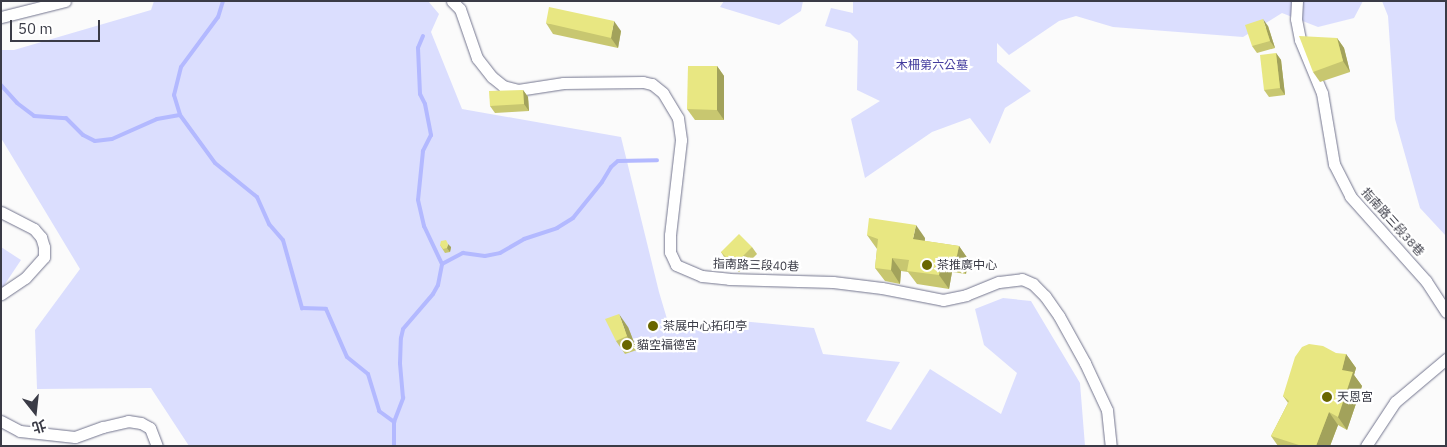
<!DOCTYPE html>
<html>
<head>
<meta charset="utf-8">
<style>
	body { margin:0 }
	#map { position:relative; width:1447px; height:447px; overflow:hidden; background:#fbfbfb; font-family:"IBM Plex Sans","Noto Sans TC",sans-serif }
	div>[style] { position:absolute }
	.green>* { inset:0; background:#dbdefe }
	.stream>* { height:4px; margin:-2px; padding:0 2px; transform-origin:2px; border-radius:2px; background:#b3b9ff }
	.roads { filter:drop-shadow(0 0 1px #73758e) drop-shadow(0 0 1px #73758e) }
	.street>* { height:11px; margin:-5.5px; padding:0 5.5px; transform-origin:5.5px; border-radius:5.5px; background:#fff }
	.wall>* { inset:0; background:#c8c770 }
	.shaded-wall>* { inset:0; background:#a2a25b }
	.building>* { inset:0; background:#e8e782 }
	.dots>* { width:14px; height:14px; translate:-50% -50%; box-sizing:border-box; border:2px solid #fff; border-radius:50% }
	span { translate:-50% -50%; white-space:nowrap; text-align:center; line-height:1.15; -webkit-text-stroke:4.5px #fff; paint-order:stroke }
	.park-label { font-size:12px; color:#423b9d }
	.street-label { font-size:12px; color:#3a3b46 }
	.poi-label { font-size:12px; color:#3a3b46 }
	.left { translate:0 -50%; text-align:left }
	.frame { position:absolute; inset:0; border:2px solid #3a3b46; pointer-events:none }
	.north { position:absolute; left:10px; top:387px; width:50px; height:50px; -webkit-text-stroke:4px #fff; paint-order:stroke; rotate:164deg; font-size:14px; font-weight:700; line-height:20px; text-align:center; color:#3a3b46 }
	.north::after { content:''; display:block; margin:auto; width:18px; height:22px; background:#3a3b46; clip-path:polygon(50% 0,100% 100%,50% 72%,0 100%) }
	.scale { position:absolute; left:10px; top:20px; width:90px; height:22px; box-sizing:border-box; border:2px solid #3a3b46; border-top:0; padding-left:6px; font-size:15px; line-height:18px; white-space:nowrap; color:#3a3b46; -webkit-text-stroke:4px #fff; paint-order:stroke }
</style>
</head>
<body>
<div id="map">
	<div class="green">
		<div style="clip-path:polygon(154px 1px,428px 1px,439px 14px,431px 32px,462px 109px,621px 137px,659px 292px,670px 329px,720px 319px,814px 328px,823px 354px,900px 362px,866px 421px,891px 430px,930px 369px,1001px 414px,1017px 373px,984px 345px,975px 309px,1003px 298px,1031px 301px,1080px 383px,1085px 446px,189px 446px,151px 388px,37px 389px,35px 330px,80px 269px,1px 138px,1px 50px,14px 50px,151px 10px)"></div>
		<div style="clip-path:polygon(724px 1px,803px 1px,801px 11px,779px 25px,720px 7px)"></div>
		<div style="clip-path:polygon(853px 1px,1363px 1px,1354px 18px,1318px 27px,1282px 13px,1243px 37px,1113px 27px,1076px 16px,1059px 21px,1009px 55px,997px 43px,997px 62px,1031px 91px,1005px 108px,990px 144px,970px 118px,932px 132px,865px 178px,851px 119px,880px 101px,857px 90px,858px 41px,850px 33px,825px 26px,831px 8px,853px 13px)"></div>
		<div style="clip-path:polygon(1382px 1px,1446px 1px,1446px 236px,1420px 208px,1395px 119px,1388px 16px)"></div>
		<div style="clip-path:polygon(1px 247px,21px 260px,1px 290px)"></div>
	</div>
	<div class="stream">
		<div style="left:223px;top:1px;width:17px;rotate:107deg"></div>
		<div style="left:218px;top:17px;width:62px;rotate:126.5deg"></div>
		<div style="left:181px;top:67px;width:29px;rotate:104deg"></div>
		<div style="left:174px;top:95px;width:21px;rotate:73deg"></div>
		<div style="left:180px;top:115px;width:59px;rotate:53.9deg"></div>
		<div style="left:215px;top:163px;width:54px;rotate:39deg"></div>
		<div style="left:257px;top:197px;width:30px;rotate:66deg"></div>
		<div style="left:269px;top:224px;width:21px;rotate:49deg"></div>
		<div style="left:283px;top:240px;width:71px;rotate:74.4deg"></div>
		<div style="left:302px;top:308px;width:24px;rotate:2deg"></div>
		<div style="left:326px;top:309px;width:52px;rotate:66.4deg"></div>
		<div style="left:347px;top:357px;width:27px;rotate:39deg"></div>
		<div style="left:368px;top:374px;width:39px;rotate:73deg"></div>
		<div style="left:379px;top:411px;width:19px;rotate:36deg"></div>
		<div style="left:394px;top:422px;width:24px;rotate:90deg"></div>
		<div style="left:423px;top:36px;width:13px;rotate:113deg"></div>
		<div style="left:418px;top:48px;width:46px;rotate:87.5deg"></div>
		<div style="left:420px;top:94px;width:11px;rotate:63deg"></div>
		<div style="left:425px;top:104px;width:32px;rotate:79deg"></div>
		<div style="left:431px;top:135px;width:18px;rotate:117deg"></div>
		<div style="left:423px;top:151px;width:49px;rotate:95.8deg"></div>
		<div style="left:418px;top:200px;width:27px;rotate:77deg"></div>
		<div style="left:424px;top:226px;width:42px;rotate:64.7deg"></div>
		<div style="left:1px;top:85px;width:24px;rotate:48deg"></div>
		<div style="left:17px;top:103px;width:21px;rotate:37deg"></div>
		<div style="left:34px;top:116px;width:32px;rotate:4deg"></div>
		<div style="left:66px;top:118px;width:24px;rotate:45deg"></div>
		<div style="left:83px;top:135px;width:13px;rotate:27deg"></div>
		<div style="left:95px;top:141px;width:17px;rotate:-7deg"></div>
		<div style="left:112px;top:139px;width:49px;rotate:-24deg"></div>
		<div style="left:157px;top:119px;width:23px;rotate:-10deg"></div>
		<div style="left:394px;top:422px;width:26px;rotate:-69deg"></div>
		<div style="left:403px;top:398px;width:35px;rotate:-95deg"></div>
		<div style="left:400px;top:363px;width:25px;rotate:-88deg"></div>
		<div style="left:401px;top:338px;width:9px;rotate:-77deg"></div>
		<div style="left:403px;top:329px;width:46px;rotate:-49.4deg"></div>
		<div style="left:433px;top:294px;width:10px;rotate:-61deg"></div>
		<div style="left:438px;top:285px;width:21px;rotate:-79deg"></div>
		<div style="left:442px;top:264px;width:24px;rotate:-28deg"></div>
		<div style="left:463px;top:253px;width:22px;rotate:8deg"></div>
		<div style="left:485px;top:256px;width:15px;rotate:-11deg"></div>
		<div style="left:500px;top:253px;width:28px;rotate:-30deg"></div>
		<div style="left:524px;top:239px;width:35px;rotate:-18deg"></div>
		<div style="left:557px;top:228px;width:19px;rotate:-32deg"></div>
		<div style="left:573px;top:218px;width:46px;rotate:-51.1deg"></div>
		<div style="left:602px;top:182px;width:17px;rotate:-59deg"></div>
		<div style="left:611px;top:167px;width:9px;rotate:-41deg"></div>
		<div style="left:618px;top:161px;width:39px;rotate:-1deg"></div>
	</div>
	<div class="roads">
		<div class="street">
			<div style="left:452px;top:1px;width:11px;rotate:45deg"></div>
			<div style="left:460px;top:9px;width:52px;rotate:70.9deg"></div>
			<div style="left:477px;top:58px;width:24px;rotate:52deg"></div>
			<div style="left:492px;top:77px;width:14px;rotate:39deg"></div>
			<div style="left:503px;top:86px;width:16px;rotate:15deg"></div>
			<div style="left:518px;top:90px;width:46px;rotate:-8.8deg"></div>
			<div style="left:563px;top:83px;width:80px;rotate:-0.7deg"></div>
			<div style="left:643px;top:82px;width:9px;rotate:13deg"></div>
			<div style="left:652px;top:84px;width:14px;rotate:39deg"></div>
			<div style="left:663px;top:93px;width:29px;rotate:59deg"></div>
			<div style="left:678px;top:118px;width:22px;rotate:82deg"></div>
			<div style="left:681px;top:140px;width:96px;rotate:96.6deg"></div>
			<div style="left:670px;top:235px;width:17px;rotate:90deg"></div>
			<div style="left:670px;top:252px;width:14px;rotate:65deg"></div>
			<div style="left:676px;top:265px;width:28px;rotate:23deg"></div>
			<div style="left:702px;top:276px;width:27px;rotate:6deg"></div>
			<div style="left:729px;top:279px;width:104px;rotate:1.7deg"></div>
			<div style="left:833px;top:282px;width:49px;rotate:7deg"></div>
			<div style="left:882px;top:288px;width:62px;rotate:11.1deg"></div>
			<div style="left:943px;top:300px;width:24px;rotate:-12deg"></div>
			<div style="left:966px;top:295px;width:35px;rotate:-22deg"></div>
			<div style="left:999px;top:282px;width:23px;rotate:-7deg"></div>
			<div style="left:1022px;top:279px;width:12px;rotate:24deg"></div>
			<div style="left:1033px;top:284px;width:17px;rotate:45deg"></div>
			<div style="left:1045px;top:296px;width:24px;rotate:55deg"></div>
			<div style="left:1059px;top:316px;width:54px;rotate:61deg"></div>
			<div style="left:1085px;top:363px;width:52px;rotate:64.9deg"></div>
			<div style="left:1107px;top:410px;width:36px;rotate:84deg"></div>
			<div style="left:1297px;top:1px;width:18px;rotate:93deg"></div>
			<div style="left:1296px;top:19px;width:21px;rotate:79deg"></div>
			<div style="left:1300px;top:40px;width:57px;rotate:67.5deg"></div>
			<div style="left:1322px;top:93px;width:72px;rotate:80.4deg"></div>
			<div style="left:1334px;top:164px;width:36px;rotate:63deg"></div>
			<div style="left:1350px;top:196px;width:114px;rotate:48.2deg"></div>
			<div style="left:1426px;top:281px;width:37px;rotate:57deg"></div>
			<div style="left:1px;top:17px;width:66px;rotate:-14deg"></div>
			<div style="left:1px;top:212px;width:37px;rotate:27deg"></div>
			<div style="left:34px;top:229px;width:11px;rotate:49deg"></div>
			<div style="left:41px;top:237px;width:10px;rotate:73deg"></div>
			<div style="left:44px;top:247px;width:10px;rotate:90deg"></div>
			<div style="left:44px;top:257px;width:28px;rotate:132deg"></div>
			<div style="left:25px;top:278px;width:29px;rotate:146deg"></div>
			<div style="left:1px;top:421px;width:21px;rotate:28deg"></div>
			<div style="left:20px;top:431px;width:55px;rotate:6.2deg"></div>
			<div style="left:75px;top:437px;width:30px;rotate:-20deg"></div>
			<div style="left:103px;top:427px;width:26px;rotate:-13deg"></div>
			<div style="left:128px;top:421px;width:13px;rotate:9deg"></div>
			<div style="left:141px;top:423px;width:10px;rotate:29deg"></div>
			<div style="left:150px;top:428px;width:19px;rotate:69deg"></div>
			<div style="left:1366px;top:446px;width:53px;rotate:-56.6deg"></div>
			<div style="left:1395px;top:402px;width:67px;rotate:-40.1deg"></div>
		</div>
	</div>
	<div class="wall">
		<div style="clip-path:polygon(546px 23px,621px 31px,618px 48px,553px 34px)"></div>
		<div style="clip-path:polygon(1268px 26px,1275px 48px,1257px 53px,1252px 46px)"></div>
		<div style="clip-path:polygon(1337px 38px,1344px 48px,1350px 72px,1320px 82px,1313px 72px)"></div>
		<div style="clip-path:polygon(1276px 53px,1281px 60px,1285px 95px,1269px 97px,1264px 90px)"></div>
		<div style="clip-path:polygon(717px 66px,724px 76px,724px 120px,695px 120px,687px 109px)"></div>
		<div style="clip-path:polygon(523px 90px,528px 97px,529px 111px,495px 113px,490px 106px)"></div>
		<div style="clip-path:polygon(867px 235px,925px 238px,925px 241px,959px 246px,968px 259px,966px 274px,952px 272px,949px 289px,917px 284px,908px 272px,901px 271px,900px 284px,885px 281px,875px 268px,877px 249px)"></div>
		<div style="clip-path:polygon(440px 245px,451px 247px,450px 252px,445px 253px)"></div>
		<div style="clip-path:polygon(752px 247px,757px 254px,739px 272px,726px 260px,721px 252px)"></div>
		<div style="clip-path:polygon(628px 327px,637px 350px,625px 354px,616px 341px)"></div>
		<div style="clip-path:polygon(1346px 354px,1356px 368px,1354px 375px,1362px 386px,1347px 430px,1338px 425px,1330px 446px,1278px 446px,1271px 436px,1288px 403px,1283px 396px)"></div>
	</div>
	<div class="shaded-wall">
		<div style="clip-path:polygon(1263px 19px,1268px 26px,1275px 48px,1270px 41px)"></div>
		<div style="clip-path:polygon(614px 21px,621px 31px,618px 48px,611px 38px)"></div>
		<div style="clip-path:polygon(1337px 38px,1344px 48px,1350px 72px,1343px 61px)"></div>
		<div style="clip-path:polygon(1276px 53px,1281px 60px,1285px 95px,1280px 88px)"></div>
		<div style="clip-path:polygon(717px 66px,724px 76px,724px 120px,717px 110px)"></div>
		<div style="clip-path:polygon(523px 90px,528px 97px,529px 111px,524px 104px)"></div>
		<div style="clip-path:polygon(916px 225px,925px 238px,923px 252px,913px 239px)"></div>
		<div style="clip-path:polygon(448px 244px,451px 247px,450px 252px,447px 248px)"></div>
		<div style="clip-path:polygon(959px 246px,968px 259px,966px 274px,956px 260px)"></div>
		<div style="clip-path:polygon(892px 258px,901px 271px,900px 284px,891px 270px)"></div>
		<div style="clip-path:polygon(942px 258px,952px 272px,949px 289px,939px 275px)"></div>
		<div style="clip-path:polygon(619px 314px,628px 327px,637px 350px,627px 336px)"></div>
		<div style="clip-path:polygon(1346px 354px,1356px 368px,1354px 375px,1362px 386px,1347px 430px,1338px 417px,1342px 370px)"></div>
		<div style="clip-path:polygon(1329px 412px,1338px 425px,1330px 446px,1316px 446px)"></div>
	</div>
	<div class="building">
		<div style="clip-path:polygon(549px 7px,614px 21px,611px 38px,546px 23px)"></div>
		<div style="clip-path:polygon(1263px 19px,1270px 41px,1252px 46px,1245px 25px)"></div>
		<div style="clip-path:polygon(1299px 36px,1337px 38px,1343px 61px,1313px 72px)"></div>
		<div style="clip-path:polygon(1276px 53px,1280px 88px,1264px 90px,1260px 55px)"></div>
		<div style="clip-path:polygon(688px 66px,717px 66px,717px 110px,687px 109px)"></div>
		<div style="clip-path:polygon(523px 90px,524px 104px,490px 106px,489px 91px)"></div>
		<div style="clip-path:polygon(869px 218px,916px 225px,913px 239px,959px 246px,956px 260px,942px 258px,939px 275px,907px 271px,909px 260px,892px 258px,891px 270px,875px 268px,878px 239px,867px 235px)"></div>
		<div style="clip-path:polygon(739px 234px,752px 247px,734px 265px,721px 252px)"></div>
		<div style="clip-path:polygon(446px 240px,448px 244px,447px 248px,443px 249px,440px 245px,441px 241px)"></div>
		<div style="clip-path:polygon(619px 314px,627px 336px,616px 341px,605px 319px)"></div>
		<div style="clip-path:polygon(1309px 344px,1323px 346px,1336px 353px,1346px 354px,1342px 370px,1353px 372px,1338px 417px,1329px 412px,1316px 446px,1302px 446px,1271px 436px,1289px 401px,1283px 396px,1295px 357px,1302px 347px)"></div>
	</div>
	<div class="dots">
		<div style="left:927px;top:265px;background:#696600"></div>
		<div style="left:653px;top:326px;background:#696600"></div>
		<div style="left:627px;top:345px;background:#696600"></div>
		<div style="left:1327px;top:397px;background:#696600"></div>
	</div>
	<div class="park-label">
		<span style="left:932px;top:65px">木柵第六公墓</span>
	</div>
	<div class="street-label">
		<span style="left:1393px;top:222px;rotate:48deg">指南路三段38巷</span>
		<span style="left:756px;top:265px;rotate:2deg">指南路三段40巷</span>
	</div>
	<div class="poi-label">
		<span class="left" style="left:937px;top:265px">茶推廣中心</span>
		<span class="left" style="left:663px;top:326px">茶展中心拓印亭</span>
		<span class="left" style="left:637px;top:345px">貓空福德宮</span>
		<span class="left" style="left:1337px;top:397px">天恩宮</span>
	</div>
	<div class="frame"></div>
	<div class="north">北</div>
	<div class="scale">50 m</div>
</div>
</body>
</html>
